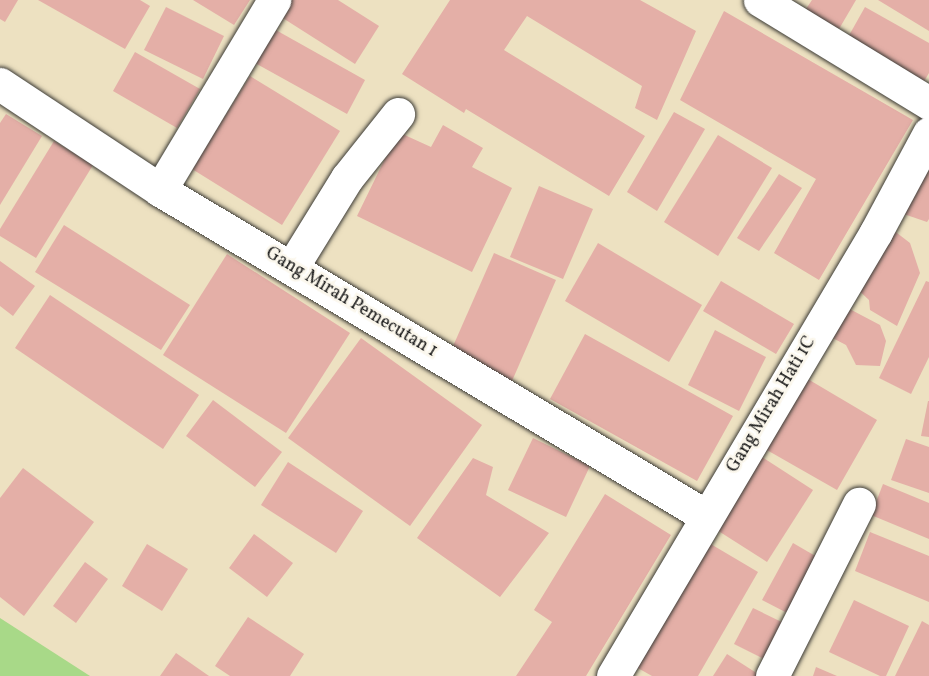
<!DOCTYPE html>
<html>
<head>
<meta charset="utf-8">
<style>
	body { margin:0 }
	#map { position:relative; width:929px; height:676px; overflow:hidden; background:#ede1c1; font-family:Vollkorn,serif }
	div>[style] { position:absolute }
	.green>* { inset:0; background:#a8d988 }
	.building>* { inset:0; background:#e4afa7 }
	.roads { filter:drop-shadow(0 0 2px #3b3a35) drop-shadow(0 0 2px #3b3a35) }
	.street>* { height:33px; margin:-16.5px; padding:0 16.5px; transform-origin:16.5px; border-radius:16.5px; background:#fff }
	span { translate:-50% -50%; white-space:nowrap; text-align:center; line-height:1.15; -webkit-text-stroke:5px #fbf7ec; paint-order:stroke }
	.street-label { font-size:18px; color:#1c1c1c }
</style>
</head>
<body>
<div id="map">
	<div class="green">
		<div style="clip-path:polygon(0 618px,90px 676px,0 676px)"></div>
	</div>
	<div class="building">
		<div style="clip-path:polygon(0 0,18px 0,5px 22px,0 19px)"></div>
		<div style="clip-path:polygon(38px 0,140px 0,150px 6px,125px 49px)"></div>
		<div style="clip-path:polygon(193px 0,250px 0,234px 25px)"></div>
		<div style="clip-path:polygon(288px 0,338px 0,379px 26px,355px 64px,278px 15px)"></div>
		<div style="clip-path:polygon(450px 0,640px 0,696px 31px,657px 120px,635px 108px,642px 86px,527px 16px,504px 50px,645px 136px,609px 196px,466px 109px,464px 113px,402px 74px)"></div>
		<div style="clip-path:polygon(812px 0,856px 0,839px 29px,806px 9px)"></div>
		<div style="clip-path:polygon(878px 0,929px 0,929px 31px)"></div>
		<div style="clip-path:polygon(166px 7px,224px 36px,203px 79px,144px 50px)"></div>
		<div style="clip-path:polygon(865px 7px,929px 43px,929px 73px,923px 83px,847px 39px)"></div>
		<div style="clip-path:polygon(724px 11px,913px 120px,819px 280px,774px 253px,816px 179px,680px 100px)"></div>
		<div style="clip-path:polygon(274px 29px,365px 80px,347px 114px,255px 63px)"></div>
		<div style="clip-path:polygon(135px 52px,200px 89px,177px 128px,113px 91px)"></div>
		<div style="clip-path:polygon(250px 76px,340px 131px,282px 225px,192px 169px)"></div>
		<div style="clip-path:polygon(674px 112px,705px 129px,657px 211px,627px 192px)"></div>
		<div style="clip-path:polygon(6px 114px,42px 136px,0 205px,0 123px)"></div>
		<div style="clip-path:polygon(443px 125px,483px 148px,472px 167px,512px 188px,472px 272px,357px 216px,398px 132px,431px 147px)"></div>
		<div style="clip-path:polygon(718px 135px,772px 168px,718px 256px,664px 222px)"></div>
		<div style="clip-path:polygon(54px 141px,93px 165px,36px 258px,0 236px,0 229px)"></div>
		<div style="clip-path:polygon(929px 153px,929px 219px,927px 222px,895px 211px)"></div>
		<div style="clip-path:polygon(779px 174px,802px 188px,759px 251px,737px 238px)"></div>
		<div style="clip-path:polygon(539px 186px,593px 209px,563px 279px,510px 257px)"></div>
		<div style="clip-path:polygon(64px 225px,190px 305px,161px 350px,35px 272px)"></div>
		<div style="clip-path:polygon(888px 226px,910px 243px,920px 273px,897px 326px,870px 310px,869px 300px,855px 287px)"></div>
		<div style="clip-path:polygon(598px 243px,702px 305px,669px 362px,565px 301px)"></div>
		<div style="clip-path:polygon(494px 253px,556px 280px,512px 381px,450px 353px)"></div>
		<div style="clip-path:polygon(227px 254px,350px 333px,286px 433px,163px 355px)"></div>
		<div style="clip-path:polygon(0 261px,35px 286px,13px 316px,0 306px)"></div>
		<div style="clip-path:polygon(721px 281px,794px 324px,776px 354px,703px 311px)"></div>
		<div style="clip-path:polygon(926px 281px,929px 282px,929px 357px,911px 394px,879px 378px)"></div>
		<div style="clip-path:polygon(50px 295px,199px 395px,163px 449px,15px 348px)"></div>
		<div style="clip-path:polygon(842px 305px,880px 325px,886px 341px,880px 366px,856px 365px,846px 345px,825px 334px)"></div>
		<div style="clip-path:polygon(715px 330px,766px 357px,739px 411px,688px 385px)"></div>
		<div style="clip-path:polygon(585px 334px,733px 416px,697px 481px,550px 399px)"></div>
		<div style="clip-path:polygon(361px 338px,482px 425px,410px 526px,288px 438px)"></div>
		<div style="clip-path:polygon(801px 375px,877px 420px,837px 490px,760px 446px)"></div>
		<div style="clip-path:polygon(213px 400px,282px 452px,255px 487px,186px 436px)"></div>
		<div style="clip-path:polygon(928px 401px,929px 401px,929px 437px,921px 436px)"></div>
		<div style="clip-path:polygon(533px 438px,590px 466px,566px 517px,508px 490px)"></div>
		<div style="clip-path:polygon(906px 439px,929px 447px,929px 493px,891px 480px)"></div>
		<div style="clip-path:polygon(756px 453px,813px 490px,767px 562px,709px 525px)"></div>
		<div style="clip-path:polygon(473px 458px,493px 467px,486px 495px,549px 533px,500px 597px,417px 538px)"></div>
		<div style="clip-path:polygon(288px 462px,363px 511px,336px 553px,261px 505px)"></div>
		<div style="clip-path:polygon(23px 468px,94px 522px,24px 616px,0 597px,0 498px)"></div>
		<div style="clip-path:polygon(883px 484px,929px 503px,929px 539px,871px 515px)"></div>
		<div style="clip-path:polygon(605px 494px,671px 535px,586px 676px,516px 676px,552px 622px,534px 610px)"></div>
		<div style="clip-path:polygon(870px 532px,929px 556px,929px 602px,855px 571px)"></div>
		<div style="clip-path:polygon(254px 534px,293px 563px,267px 597px,229px 568px)"></div>
		<div style="clip-path:polygon(709px 543px,758px 572px,698px 676px,652px 676px,636px 667px)"></div>
		<div style="clip-path:polygon(793px 543px,824px 561px,793px 616px,762px 600px)"></div>
		<div style="clip-path:polygon(147px 544px,188px 569px,162px 611px,122px 586px)"></div>
		<div style="clip-path:polygon(85px 562px,108px 579px,76px 623px,53px 606px)"></div>
		<div style="clip-path:polygon(854px 600px,909px 626px,886px 676px,880px 676px,829px 652px)"></div>
		<div style="clip-path:polygon(753px 608px,792px 627px,774px 664px,734px 644px)"></div>
		<div style="clip-path:polygon(248px 617px,304px 654px,290px 676px,230px 676px,215px 666px)"></div>
		<div style="clip-path:polygon(922px 621px,929px 625px,929px 676px,895px 676px)"></div>
		<div style="clip-path:polygon(176px 653px,209px 676px,160px 676px)"></div>
		<div style="clip-path:polygon(727px 654px,758px 674px,757px 676px,713px 676px)"></div>
		<div style="clip-path:polygon(816px 667px,837px 676px,813px 676px)"></div>
	</div>
	<div class="roads">
		<div class="street">
			<div style="left:760px;top:0;width:198px;rotate:31.4deg"></div>
			<div style="left:0;top:84px;width:192px;rotate:33.5deg"></div>
			<div style="left:160px;top:190px;width:636px;rotate:30.84deg"></div>
			<div style="left:160px;top:190px;width:222px;rotate:-59deg"></div>
			<div style="left:292px;top:267px;width:105px;rotate:-58.3deg"></div>
			<div style="left:347px;top:178px;width:82px;rotate:-51.4deg"></div>
			<div style="left:613px;top:676px;width:516px;rotate:-59.36deg"></div>
			<div style="left:876px;top:232px;width:112px;rotate:-61.8deg"></div>
			<div style="left:772px;top:676px;width:193px;rotate:-63.2deg"></div>
		</div>
	</div>
	<div class="street-label">
		<span style="left:351px;top:303px;rotate:31deg">Gang Mirah Pemecutan 1</span>
		<span style="left:772px;top:405px;rotate:-59deg">Gang Mirah Hati 1C</span>
	</div>
</div>
</body>
</html>
